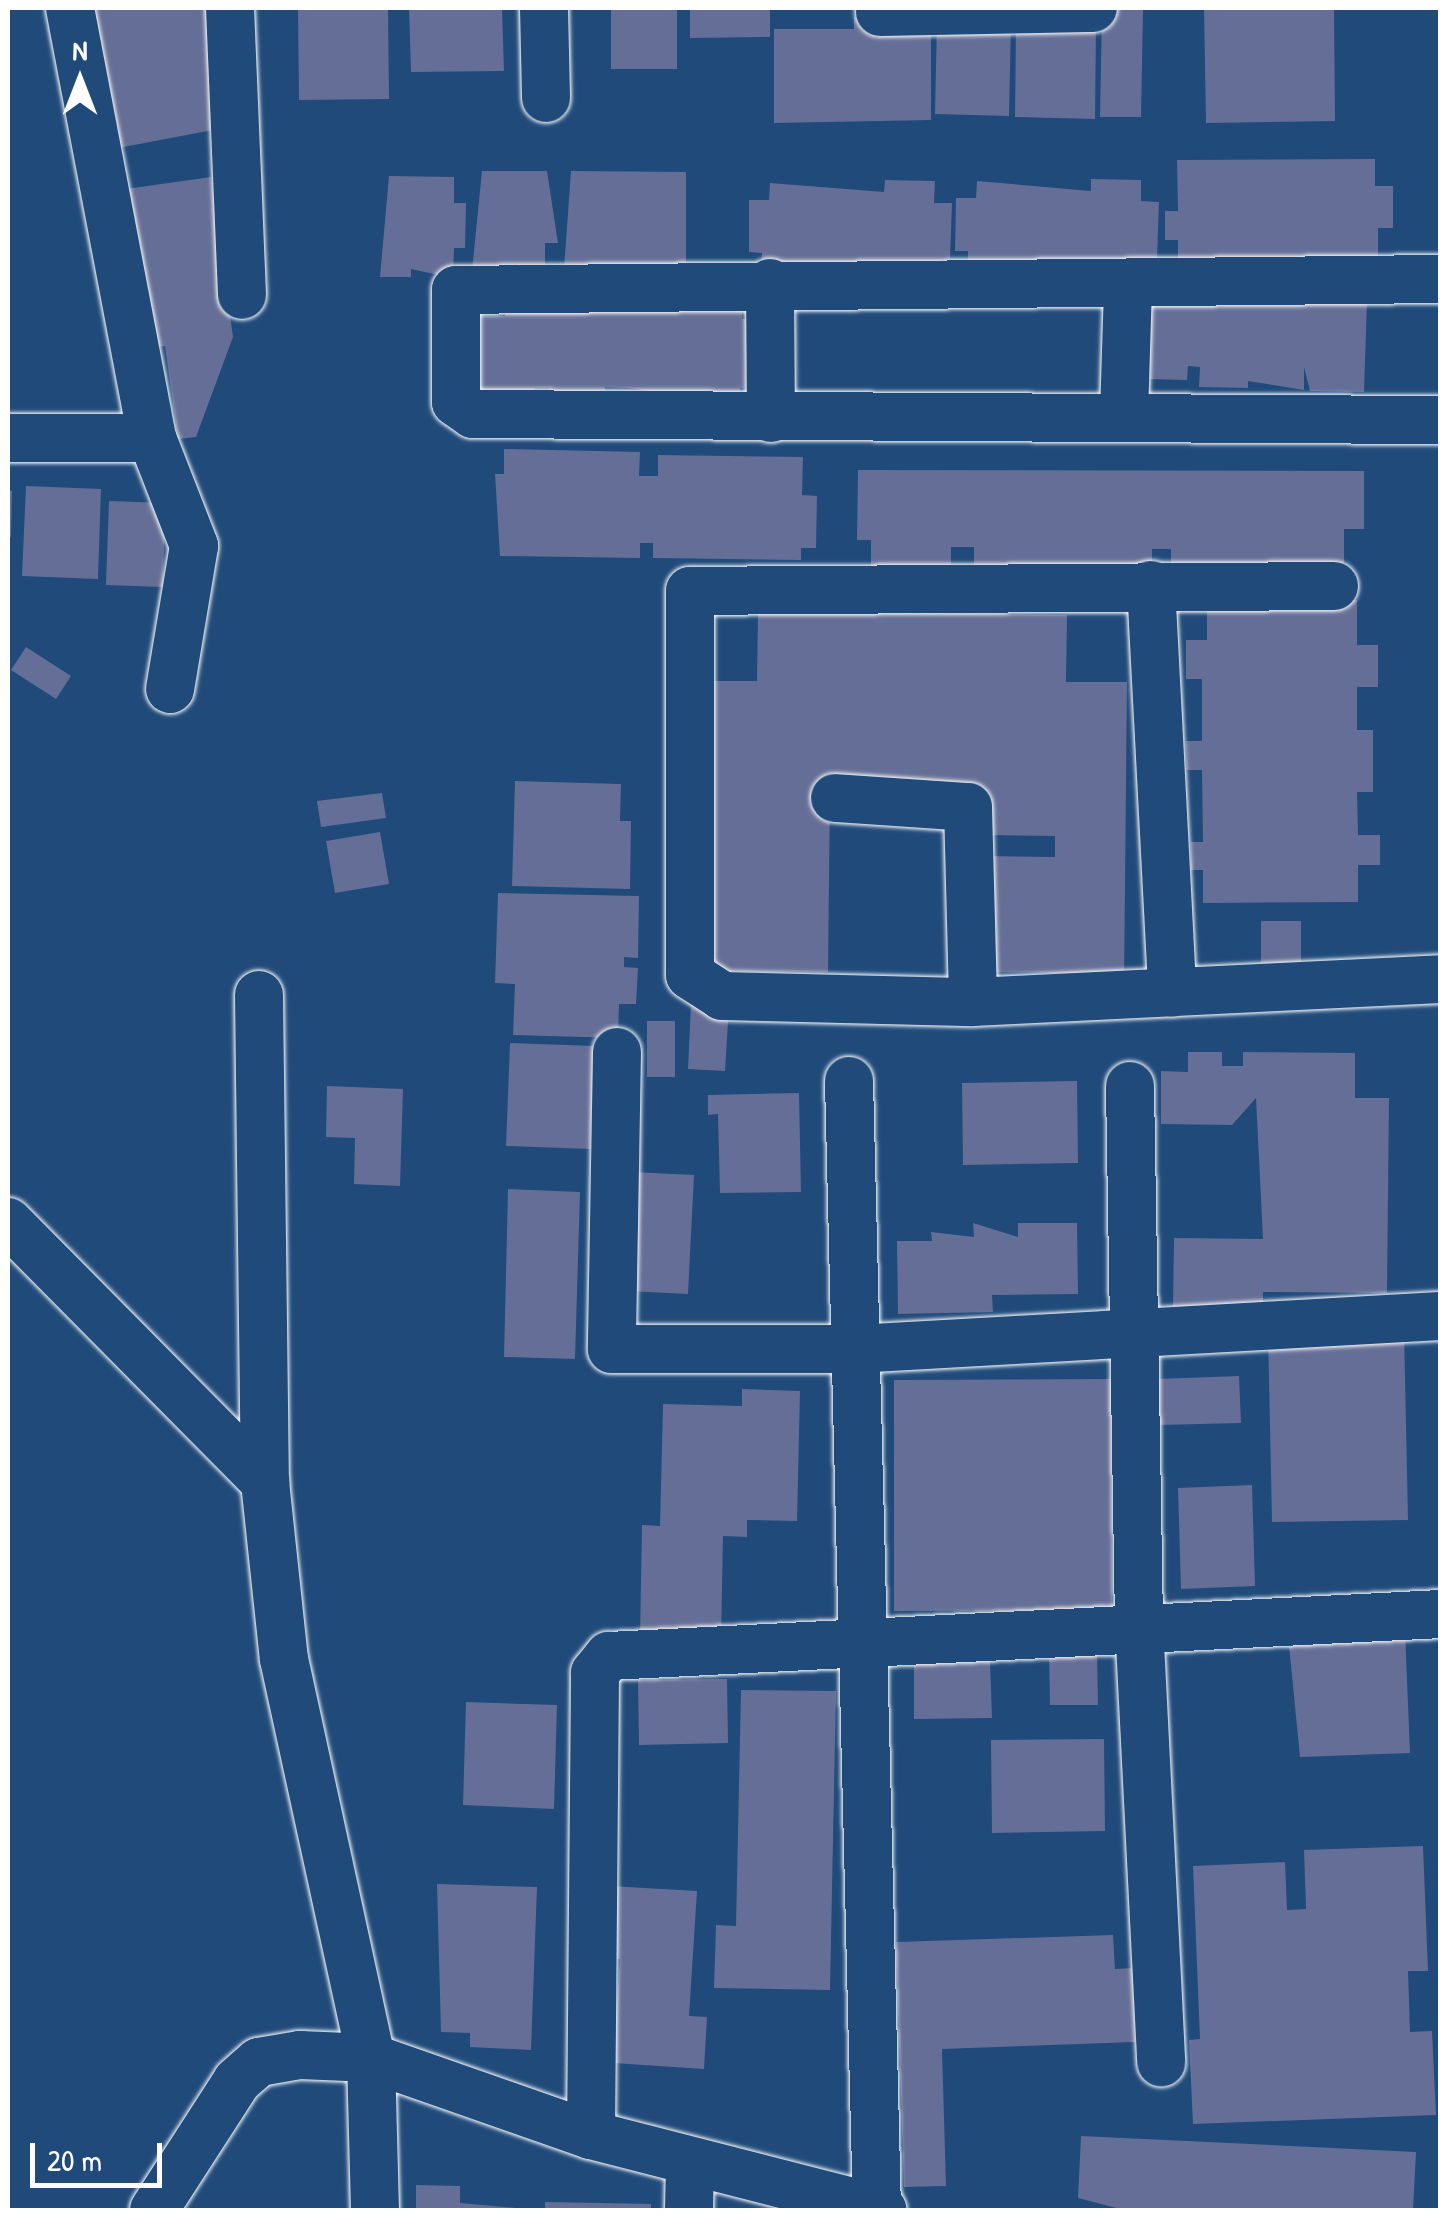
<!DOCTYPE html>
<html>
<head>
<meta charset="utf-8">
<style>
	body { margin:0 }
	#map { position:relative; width:1448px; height:2218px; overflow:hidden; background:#1f4a7a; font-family:"Patrick Hand",sans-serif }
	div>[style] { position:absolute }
	.building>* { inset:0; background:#656e96 }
	.roads { filter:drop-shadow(0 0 2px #fff) drop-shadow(0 0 2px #fff) }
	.minor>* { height:48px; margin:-24px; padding:0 24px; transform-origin:24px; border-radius:24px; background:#1f4a7a }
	span { translate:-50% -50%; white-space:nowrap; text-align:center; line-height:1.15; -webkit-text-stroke:8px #1f4a7a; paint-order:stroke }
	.frame { position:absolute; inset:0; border:10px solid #fff; pointer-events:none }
	.north { position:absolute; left:30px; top:30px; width:100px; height:100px; -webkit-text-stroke:8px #1f4a7a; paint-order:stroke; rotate:0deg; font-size:28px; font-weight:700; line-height:40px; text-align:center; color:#fff }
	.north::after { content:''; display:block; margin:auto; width:35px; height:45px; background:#fff; clip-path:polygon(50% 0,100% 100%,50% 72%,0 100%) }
	.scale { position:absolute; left:30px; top:2143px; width:132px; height:45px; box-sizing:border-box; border:5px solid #fff; border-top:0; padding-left:12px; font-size:30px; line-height:35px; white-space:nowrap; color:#fff; -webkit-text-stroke:8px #1f4a7a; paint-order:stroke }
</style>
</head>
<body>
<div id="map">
	<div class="building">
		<div style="clip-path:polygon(86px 8px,213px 8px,218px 129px,113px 149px)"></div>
		<div style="clip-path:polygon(298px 8px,388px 8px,389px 99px,299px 100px)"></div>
		<div style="clip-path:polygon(409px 8px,502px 8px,504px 71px,411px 72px)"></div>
		<div style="clip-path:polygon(611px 8px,677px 8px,677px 69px,611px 69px)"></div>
		<div style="clip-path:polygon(690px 8px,770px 8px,770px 37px,690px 38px)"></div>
		<div style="clip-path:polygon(1204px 8px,1334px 8px,1335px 121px,1206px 123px)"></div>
		<div style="clip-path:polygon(1102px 9px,1143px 10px,1141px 117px,1100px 117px)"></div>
		<div style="clip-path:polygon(854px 17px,931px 17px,931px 120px,774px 123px,774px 29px,854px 29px)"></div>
		<div style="clip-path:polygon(937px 22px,1011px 23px,1009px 116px,935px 114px)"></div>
		<div style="clip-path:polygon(1016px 23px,1096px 25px,1095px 119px,1015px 117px)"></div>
		<div style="clip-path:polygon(1375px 159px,1375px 186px,1393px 186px,1393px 228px,1378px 228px,1378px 274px,1178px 276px,1178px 240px,1165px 240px,1165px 211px,1178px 211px,1177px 160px)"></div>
		<div style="clip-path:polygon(482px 171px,547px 171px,558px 243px,545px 243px,545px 273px,517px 272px,517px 264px,472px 271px)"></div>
		<div style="clip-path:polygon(571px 171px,686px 172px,686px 277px,564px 269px)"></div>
		<div style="clip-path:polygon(389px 176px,454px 177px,454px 203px,466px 203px,465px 248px,454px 248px,453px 278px,411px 269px,411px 277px,380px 277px)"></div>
		<div style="clip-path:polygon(211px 177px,233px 337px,196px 437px,178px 439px,165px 346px,148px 348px,126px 189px)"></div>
		<div style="clip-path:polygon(1091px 179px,1141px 180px,1141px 201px,1159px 202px,1157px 259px,968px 271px,968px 251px,955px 251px,956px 198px,976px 198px,977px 181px,1091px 191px)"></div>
		<div style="clip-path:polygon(885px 180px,935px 181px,934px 203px,952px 203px,950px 260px,940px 260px,940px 276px,761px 272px,762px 253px,749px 252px,749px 200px,769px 200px,770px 183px,884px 192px)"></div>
		<div style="clip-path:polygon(1148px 295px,1367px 301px,1364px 392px,1310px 391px,1304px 367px,1304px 390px,1248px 381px,1248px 388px,1199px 387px,1200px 367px,1188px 366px,1187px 380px,1146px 379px)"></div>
		<div style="clip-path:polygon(506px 298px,662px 312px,662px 298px,742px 300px,742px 319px,764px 319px,763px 389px,740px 388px,740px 405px,629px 388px,605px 387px,605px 398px,548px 397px,549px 388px,535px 388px,534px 397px,473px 395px,475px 316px,505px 316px)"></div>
		<div style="clip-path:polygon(504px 449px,640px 452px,639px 476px,658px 476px,658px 455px,803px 457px,802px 495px,817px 496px,816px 548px,801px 548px,801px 560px,653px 558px,653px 543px,640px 543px,640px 558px,500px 556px,495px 474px,504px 474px)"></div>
		<div style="clip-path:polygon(858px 470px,1364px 471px,1364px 529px,1344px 529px,1344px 569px,1171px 568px,1171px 549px,1152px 549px,1152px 568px,974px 568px,974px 547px,951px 547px,951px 568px,871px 567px,871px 540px,857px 540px)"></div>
		<div style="clip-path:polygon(26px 486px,101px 489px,98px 579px,22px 576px)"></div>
		<div style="clip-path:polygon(8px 490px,12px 491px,11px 537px,8px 537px)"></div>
		<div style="clip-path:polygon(109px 501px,165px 503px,163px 587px,106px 585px)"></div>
		<div style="clip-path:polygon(1207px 600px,1357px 600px,1357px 645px,1378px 645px,1378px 687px,1357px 687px,1357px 730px,1373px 730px,1373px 792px,1357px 792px,1358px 835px,1380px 835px,1380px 865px,1358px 865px,1358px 902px,1203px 903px,1203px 870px,1191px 870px,1191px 842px,1203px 842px,1202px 770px,1187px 770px,1186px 741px,1202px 741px,1202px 679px,1186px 679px,1186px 640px,1207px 640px)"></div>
		<div style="clip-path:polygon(758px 612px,1067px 615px,1066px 682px,1127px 682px,1124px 989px,1073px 988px,1073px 973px,985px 972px,986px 856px,1055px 857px,1055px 836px,986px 835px,987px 792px,830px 790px,828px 972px,711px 971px,714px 681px,757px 681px)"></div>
		<div style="clip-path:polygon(26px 647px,71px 676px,56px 699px,11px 670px)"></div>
		<div style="clip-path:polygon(515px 781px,621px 784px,620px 821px,631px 821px,630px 889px,512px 886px)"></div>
		<div style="clip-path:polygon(382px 793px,386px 818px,321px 827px,317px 801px)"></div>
		<div style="clip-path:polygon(380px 832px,389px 884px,335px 893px,326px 841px)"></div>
		<div style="clip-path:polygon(498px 893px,639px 896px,638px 958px,624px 957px,624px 967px,638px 968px,636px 1004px,619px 1004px,618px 1038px,513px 1035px,515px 984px,495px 983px)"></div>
		<div style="clip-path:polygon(1261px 921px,1301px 921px,1301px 963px,1261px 963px)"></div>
		<div style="clip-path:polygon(691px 1004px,729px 1006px,725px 1071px,688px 1069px)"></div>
		<div style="clip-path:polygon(647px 1021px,675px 1021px,675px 1077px,647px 1077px)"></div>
		<div style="clip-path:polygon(510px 1043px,594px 1046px,590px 1149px,506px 1146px)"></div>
		<div style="clip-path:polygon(1188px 1052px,1222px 1052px,1222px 1066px,1243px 1066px,1243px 1052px,1355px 1053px,1355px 1098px,1389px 1098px,1387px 1293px,1263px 1292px,1263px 1308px,1173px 1307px,1174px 1238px,1263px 1239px,1256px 1098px,1232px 1125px,1161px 1124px,1161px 1071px,1188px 1072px)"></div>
		<div style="clip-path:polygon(1077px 1081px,1078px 1163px,963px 1165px,962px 1083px)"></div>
		<div style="clip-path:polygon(327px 1086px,403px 1089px,400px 1186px,354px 1184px,355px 1138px,326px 1137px)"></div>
		<div style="clip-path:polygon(799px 1093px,801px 1192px,720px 1193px,718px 1114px,708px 1115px,708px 1095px)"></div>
		<div style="clip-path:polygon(632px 1172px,694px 1175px,688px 1294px,626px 1291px)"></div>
		<div style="clip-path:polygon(508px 1189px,580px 1192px,575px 1359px,504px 1357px)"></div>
		<div style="clip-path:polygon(973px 1223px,1018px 1237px,1018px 1223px,1077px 1223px,1078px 1294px,992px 1295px,993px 1312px,898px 1314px,897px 1241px,932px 1241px,931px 1232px,974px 1237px)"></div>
		<div style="clip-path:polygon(1404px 1329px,1408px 1520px,1272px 1522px,1268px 1331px)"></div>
		<div style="clip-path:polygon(1239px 1376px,1241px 1423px,1159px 1425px,1157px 1379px)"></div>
		<div style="clip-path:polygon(1111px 1379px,1112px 1610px,894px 1611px,894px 1380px)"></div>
		<div style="clip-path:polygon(742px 1389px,800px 1391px,797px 1521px,747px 1520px,747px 1537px,723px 1536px,721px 1639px,640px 1638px,642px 1525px,660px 1526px,663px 1404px,742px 1406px)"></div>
		<div style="clip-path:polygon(1252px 1485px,1255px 1586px,1181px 1589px,1178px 1488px)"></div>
		<div style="clip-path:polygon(1405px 1631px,1410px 1753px,1300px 1757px,1288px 1635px)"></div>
		<div style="clip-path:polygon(1097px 1651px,1098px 1705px,1050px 1705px,1049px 1652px)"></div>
		<div style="clip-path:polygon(990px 1660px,992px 1718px,914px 1719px,914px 1662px)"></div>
		<div style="clip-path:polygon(727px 1679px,728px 1743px,639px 1745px,638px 1680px)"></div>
		<div style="clip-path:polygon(741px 1690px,836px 1691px,830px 1990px,714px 1988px,716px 1925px,736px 1926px)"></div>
		<div style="clip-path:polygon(466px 1702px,557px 1705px,554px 1809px,463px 1805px)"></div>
		<div style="clip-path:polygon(1104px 1739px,1105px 1831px,992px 1833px,991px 1740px)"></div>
		<div style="clip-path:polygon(1423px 1846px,1428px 1971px,1408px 1971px,1410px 2032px,1432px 2031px,1436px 2115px,1193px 2124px,1189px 2040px,1200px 2039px,1193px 1866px,1285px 1862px,1287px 1910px,1306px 1909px,1304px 1850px)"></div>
		<div style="clip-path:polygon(437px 1884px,537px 1887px,531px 2050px,470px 2047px,470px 2033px,441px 2032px)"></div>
		<div style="clip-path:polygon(610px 1886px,697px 1891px,689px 2016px,707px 2017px,704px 2069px,613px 2063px,620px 1959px,605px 1958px)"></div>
		<div style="clip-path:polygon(1113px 1935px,1115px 1969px,1133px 1968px,1135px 2042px,942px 2049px,946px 2186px,904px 2187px,896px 1942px)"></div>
		<div style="clip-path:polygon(1081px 2136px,1416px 2152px,1413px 2210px,1124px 2210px,1078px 2198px)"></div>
		<div style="clip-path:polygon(416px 2185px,460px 2186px,460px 2203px,537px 2210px,416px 2210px)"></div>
		<div style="clip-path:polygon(545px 2202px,651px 2204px,651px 2210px,545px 2210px)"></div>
	</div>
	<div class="roads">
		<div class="minor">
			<div style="left:70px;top:8px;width:438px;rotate:79.2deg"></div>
			<div style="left:152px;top:438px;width:116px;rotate:68.7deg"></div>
			<div style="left:194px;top:546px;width:145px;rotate:99.5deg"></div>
			<div style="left:230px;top:8px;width:287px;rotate:87.6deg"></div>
			<div style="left:544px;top:8px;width:90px;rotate:88.7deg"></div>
			<div style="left:880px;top:12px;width:213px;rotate:-1.1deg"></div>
			<div style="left:1440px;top:279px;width:984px;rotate:179.36deg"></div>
			<div style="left:456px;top:290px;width:112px;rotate:90deg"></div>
			<div style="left:456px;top:402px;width:21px;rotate:35deg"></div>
			<div style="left:473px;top:414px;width:967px;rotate:0.36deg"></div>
			<div style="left:770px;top:283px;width:135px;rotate:89.6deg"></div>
			<div style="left:1124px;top:415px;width:130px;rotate:-88.2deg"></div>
			<div style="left:8px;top:438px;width:144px"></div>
			<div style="left:1151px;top:585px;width:408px;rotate:87deg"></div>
			<div style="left:1334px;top:586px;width:644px;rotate:179.56deg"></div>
			<div style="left:690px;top:591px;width:384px;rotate:90deg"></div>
			<div style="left:690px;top:975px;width:38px;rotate:33deg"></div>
			<div style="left:722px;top:996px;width:251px;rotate:1.4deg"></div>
			<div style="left:973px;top:1002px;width:468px;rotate:-2.8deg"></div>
			<div style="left:835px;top:798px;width:133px;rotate:3.9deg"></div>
			<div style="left:968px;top:807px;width:195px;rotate:88.5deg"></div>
			<div style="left:259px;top:995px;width:487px;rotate:89.3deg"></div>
			<div style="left:265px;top:1482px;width:178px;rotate:83.9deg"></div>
			<div style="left:284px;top:1659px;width:408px;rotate:77.7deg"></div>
			<div style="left:371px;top:2058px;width:152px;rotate:88.5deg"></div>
			<div style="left:617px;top:1052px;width:297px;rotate:91deg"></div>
			<div style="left:612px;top:1349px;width:243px"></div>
			<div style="left:855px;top:1349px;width:586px;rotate:-3.23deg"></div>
			<div style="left:849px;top:1081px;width:1128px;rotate:88.58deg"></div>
			<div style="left:1130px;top:1086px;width:537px;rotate:89.04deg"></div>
			<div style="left:1139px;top:1623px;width:440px;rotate:87.1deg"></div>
			<div style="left:8px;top:1222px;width:366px;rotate:45.3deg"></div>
			<div style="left:591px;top:2135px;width:462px;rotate:-89.5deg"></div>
			<div style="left:595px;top:1673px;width:22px;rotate:-51deg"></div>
			<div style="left:609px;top:1656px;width:832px;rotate:-2.89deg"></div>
			<div style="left:154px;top:2210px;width:153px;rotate:-57.2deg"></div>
			<div style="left:237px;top:2081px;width:29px;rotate:-41deg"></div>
			<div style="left:259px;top:2062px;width:42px;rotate:-9.7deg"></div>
			<div style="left:300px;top:2055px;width:71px;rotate:2.4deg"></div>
			<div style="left:371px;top:2058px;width:233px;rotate:19.3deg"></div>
			<div style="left:591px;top:2135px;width:301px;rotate:14.4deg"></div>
			<div style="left:689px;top:2210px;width:48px;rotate:-88.8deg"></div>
		</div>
	</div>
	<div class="frame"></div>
	<div class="north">N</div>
	<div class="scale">20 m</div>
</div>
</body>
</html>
